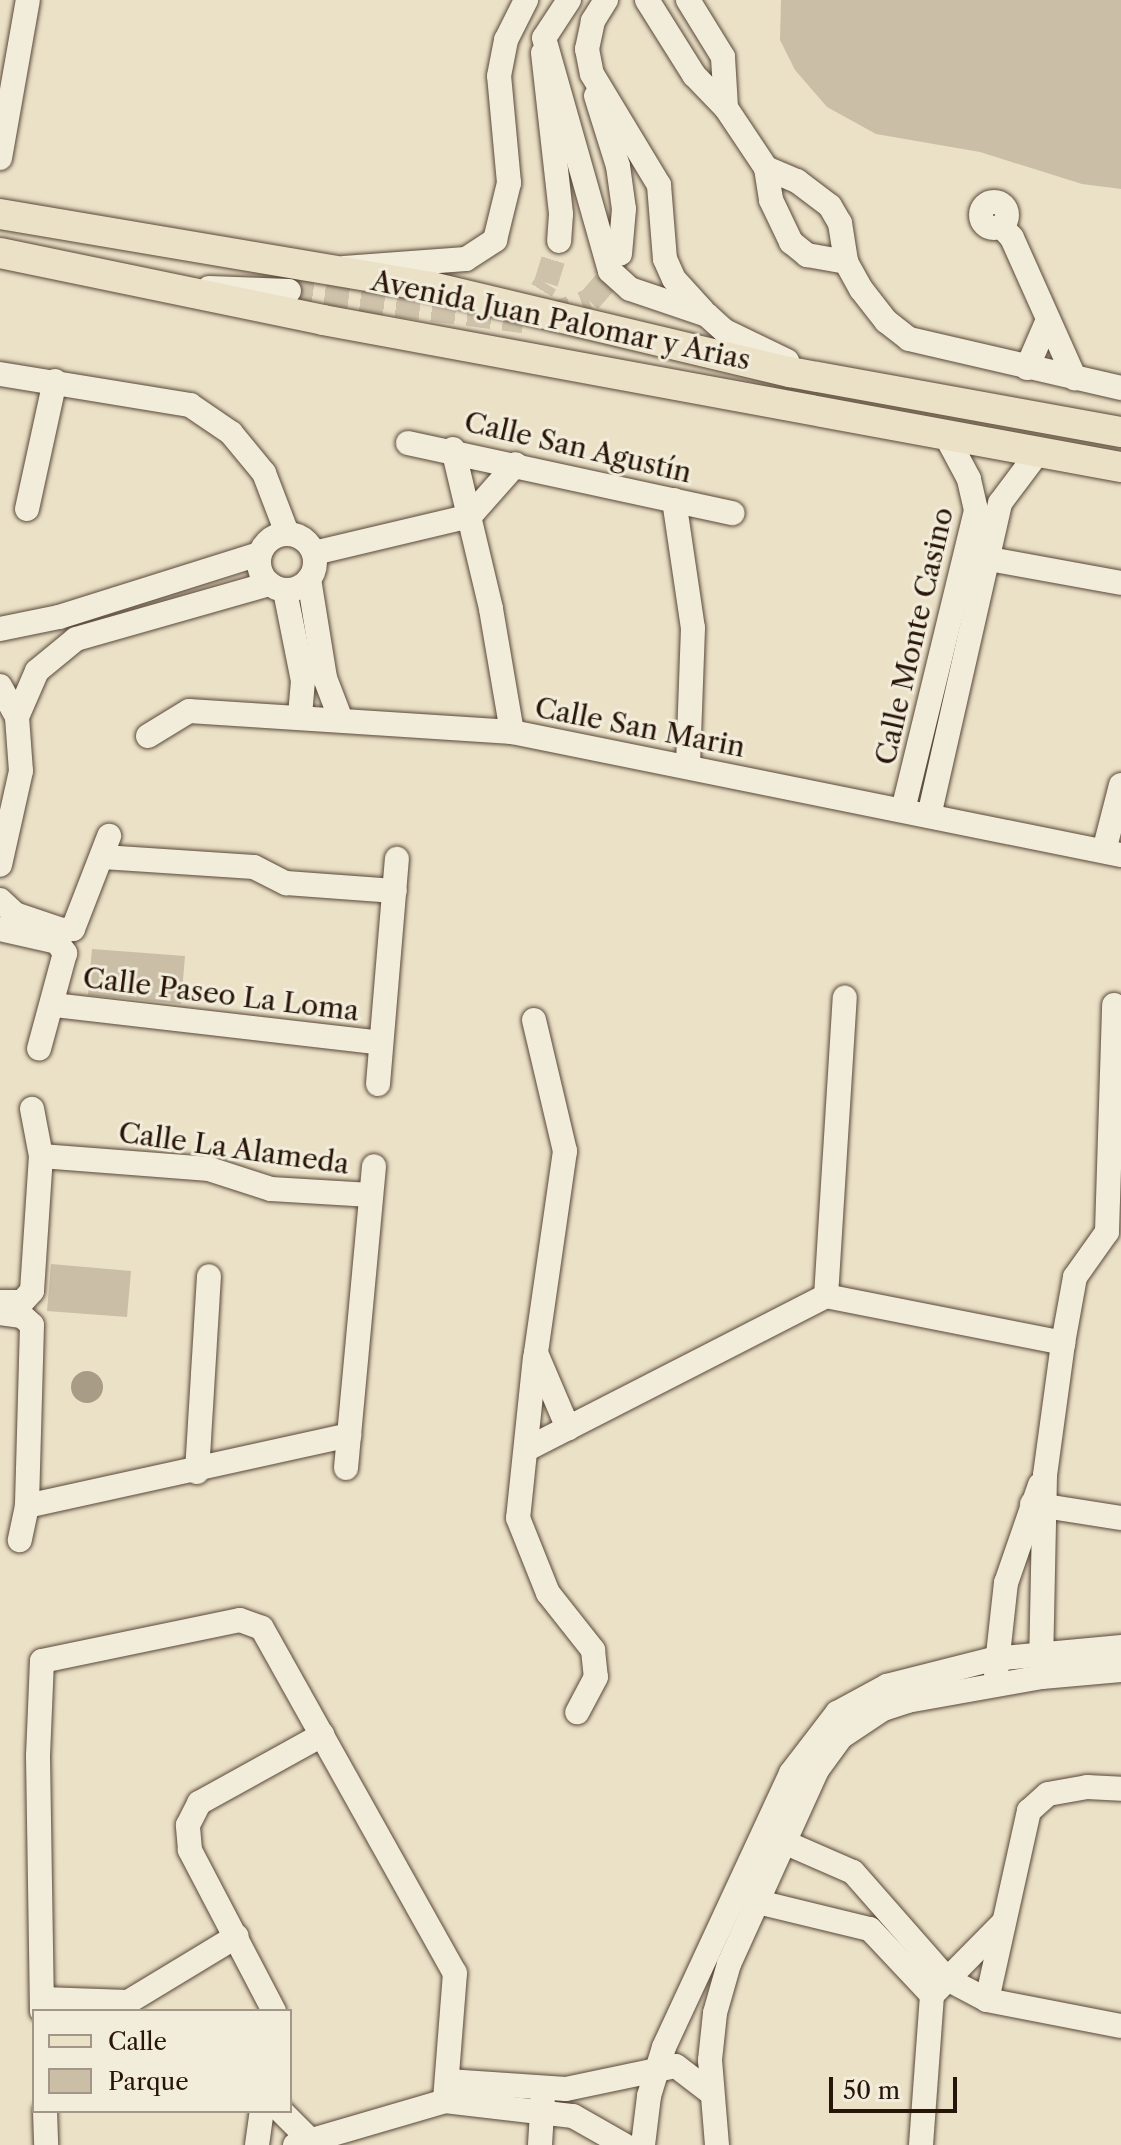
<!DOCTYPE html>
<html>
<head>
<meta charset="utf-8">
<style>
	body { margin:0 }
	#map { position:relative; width:1121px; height:2145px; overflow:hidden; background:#ebe1c7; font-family:"Libre Caslon Text",serif }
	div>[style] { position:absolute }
	.green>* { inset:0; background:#cabea7 }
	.water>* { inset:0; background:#a99c86 }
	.round { border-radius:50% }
	.minor-tunnel>* { height:24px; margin-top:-12px; transform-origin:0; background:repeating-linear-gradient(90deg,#cec2aa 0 24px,transparent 0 36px) }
	.roads { filter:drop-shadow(0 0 2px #594838) drop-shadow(0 0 2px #594838) }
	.minor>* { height:24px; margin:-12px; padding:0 12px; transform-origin:12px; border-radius:12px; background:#f2ecdb }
	.minor>.ring { margin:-12px; padding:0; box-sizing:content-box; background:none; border:24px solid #f2ecdb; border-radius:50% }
	.major>* { height:30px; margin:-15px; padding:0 15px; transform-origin:15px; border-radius:15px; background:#ebe1c7 }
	span { translate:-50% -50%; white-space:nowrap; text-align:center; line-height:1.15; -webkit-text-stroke:6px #f2ecdb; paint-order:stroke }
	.street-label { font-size:28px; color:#281509 }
	.legend { position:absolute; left:32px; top:2009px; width:260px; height:104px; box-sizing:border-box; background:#f2ecdb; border:2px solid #a19687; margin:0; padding:10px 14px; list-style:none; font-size:24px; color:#281509 }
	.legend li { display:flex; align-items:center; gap:16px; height:40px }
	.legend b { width:40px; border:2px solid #a19687 }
	.scale { position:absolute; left:829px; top:2077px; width:128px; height:36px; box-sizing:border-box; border:4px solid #281509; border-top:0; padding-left:10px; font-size:24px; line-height:28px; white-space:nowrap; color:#281509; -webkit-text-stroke:6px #f2ecdb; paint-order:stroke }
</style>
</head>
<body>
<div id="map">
	<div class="green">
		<div style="clip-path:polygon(781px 0,1121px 0,1121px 189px,1082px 184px,980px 152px,876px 134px,827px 107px,795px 70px,780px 40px)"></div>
		<div style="clip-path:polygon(92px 949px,185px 956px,181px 1004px,88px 995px)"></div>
		<div style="clip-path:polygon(51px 1264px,131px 1271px,127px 1317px,47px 1311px)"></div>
	</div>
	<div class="water">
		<div class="round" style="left:71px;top:1371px;width:32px;height:32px"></div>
	</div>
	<div class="minor-tunnel">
		<div style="left:289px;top:291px;width:236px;rotate:7.3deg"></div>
		<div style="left:523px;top:321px;width:44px;rotate:-58.8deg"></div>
		<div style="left:546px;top:283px;width:44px;rotate:-72.8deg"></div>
		<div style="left:548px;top:316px;width:44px;rotate:-20.1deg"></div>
		<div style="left:589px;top:301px;width:29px;rotate:-49deg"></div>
		<div style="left:608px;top:279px;width:26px;rotate:-65deg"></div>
	</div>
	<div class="roads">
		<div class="minor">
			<div style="left:569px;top:0;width:45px;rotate:123.3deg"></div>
			<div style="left:544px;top:38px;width:242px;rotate:74.2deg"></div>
			<div style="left:610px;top:271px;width:27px;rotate:42deg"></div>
			<div style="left:630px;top:289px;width:81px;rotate:18.7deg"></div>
			<div style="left:707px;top:315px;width:24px;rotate:42deg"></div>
			<div style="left:725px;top:331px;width:69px;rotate:25.8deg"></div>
			<div style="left:606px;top:0;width:25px;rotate:122deg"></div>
			<div style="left:593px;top:21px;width:29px;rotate:102deg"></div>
			<div style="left:587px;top:49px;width:25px;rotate:79deg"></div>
			<div style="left:592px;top:74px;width:130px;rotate:58.9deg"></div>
			<div style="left:659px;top:185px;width:74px;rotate:85.4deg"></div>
			<div style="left:665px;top:259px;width:22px;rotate:66deg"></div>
			<div style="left:674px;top:279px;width:43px;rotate:47.8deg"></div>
			<div style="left:647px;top:0;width:89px;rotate:57.9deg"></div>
			<div style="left:694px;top:75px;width:46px;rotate:45.9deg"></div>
			<div style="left:726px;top:108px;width:72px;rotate:56.3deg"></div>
			<div style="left:766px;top:168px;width:32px;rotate:81deg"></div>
			<div style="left:771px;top:200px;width:47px;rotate:64.5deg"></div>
			<div style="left:791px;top:242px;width:21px;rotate:39deg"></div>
			<div style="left:807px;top:255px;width:40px;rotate:10deg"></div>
			<div style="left:688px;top:0;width:67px;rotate:58.4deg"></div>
			<div style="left:723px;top:57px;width:51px;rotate:86.6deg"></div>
			<div style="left:543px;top:53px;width:162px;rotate:83.6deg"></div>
			<div style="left:561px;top:214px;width:27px;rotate:94deg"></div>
			<div style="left:596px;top:96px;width:73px;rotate:72.6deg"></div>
			<div style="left:618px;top:166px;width:43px;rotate:82.1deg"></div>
			<div style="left:624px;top:209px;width:45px;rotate:95.1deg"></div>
			<div style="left:0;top:158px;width:160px;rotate:-80deg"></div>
			<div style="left:766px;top:168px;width:34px;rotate:23deg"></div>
			<div style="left:797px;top:181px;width:41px;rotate:37.1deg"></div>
			<div style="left:830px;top:206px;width:20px;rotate:60deg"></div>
			<div style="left:840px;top:223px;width:39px;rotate:81deg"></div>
			<div style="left:846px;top:262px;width:31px;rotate:61deg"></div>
			<div style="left:861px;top:289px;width:41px;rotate:52deg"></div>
			<div style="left:886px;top:321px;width:29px;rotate:38deg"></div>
			<div style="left:909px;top:339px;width:218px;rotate:13deg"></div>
			<div class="ring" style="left:981px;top:202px;width:2px;height:2px"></div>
			<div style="left:1001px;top:226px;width:16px;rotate:47deg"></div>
			<div style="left:1012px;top:238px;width:154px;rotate:65.9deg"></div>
			<div style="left:344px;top:268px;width:122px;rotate:-4.2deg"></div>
			<div style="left:466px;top:259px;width:35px;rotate:-33deg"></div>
			<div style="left:495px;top:240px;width:59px;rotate:-76.2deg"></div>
			<div style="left:509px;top:183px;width:107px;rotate:-95.3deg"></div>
			<div style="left:499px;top:76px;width:37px;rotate:-79deg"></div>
			<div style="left:506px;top:40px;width:45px;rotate:-63.4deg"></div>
			<div style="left:209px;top:288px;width:80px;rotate:2.1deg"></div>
			<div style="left:1027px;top:368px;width:50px;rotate:-66.5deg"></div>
			<div style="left:0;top:374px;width:193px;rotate:9.3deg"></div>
			<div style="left:190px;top:405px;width:50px;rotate:34.3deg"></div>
			<div style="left:231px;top:433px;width:52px;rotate:50.5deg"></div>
			<div style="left:264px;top:473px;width:64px;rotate:69deg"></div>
			<div style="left:408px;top:443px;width:332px;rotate:12.2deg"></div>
			<div style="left:453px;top:449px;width:164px;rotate:76.6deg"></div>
			<div style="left:491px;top:609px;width:125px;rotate:80.3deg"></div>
			<div style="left:674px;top:500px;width:129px;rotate:81.6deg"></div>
			<div style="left:693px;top:628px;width:139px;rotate:92.1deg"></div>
			<div style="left:27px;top:509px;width:131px;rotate:-77.7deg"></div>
			<div class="ring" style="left:259px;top:534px;width:32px;height:32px"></div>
			<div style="left:314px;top:553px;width:160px;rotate:-13.3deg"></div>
			<div style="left:470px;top:516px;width:69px;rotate:-48.5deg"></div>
			<div style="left:973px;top:556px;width:150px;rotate:10.3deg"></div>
			<div style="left:309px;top:579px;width:100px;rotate:80.8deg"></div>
			<div style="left:325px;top:678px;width:42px;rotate:69deg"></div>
			<div style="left:285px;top:591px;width:92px;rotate:78.7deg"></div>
			<div style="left:303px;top:681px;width:34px;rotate:95deg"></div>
			<div style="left:0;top:629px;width:60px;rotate:-11.5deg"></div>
			<div style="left:59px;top:617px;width:210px;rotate:-17.5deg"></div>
			<div style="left:0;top:686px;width:35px;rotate:61deg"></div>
			<div style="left:17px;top:717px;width:54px;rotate:85.8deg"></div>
			<div style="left:21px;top:771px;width:96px;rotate:102.6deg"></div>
			<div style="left:17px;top:717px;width:50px;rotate:-66.5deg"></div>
			<div style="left:37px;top:671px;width:50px;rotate:-39.4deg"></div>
			<div style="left:76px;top:639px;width:201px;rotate:-15.9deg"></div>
			<div style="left:148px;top:736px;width:48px;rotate:-31.4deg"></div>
			<div style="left:189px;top:711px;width:324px;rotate:3.7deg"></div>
			<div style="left:512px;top:732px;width:621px;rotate:11.42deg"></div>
			<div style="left:903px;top:810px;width:309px;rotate:-76.3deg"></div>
			<div style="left:976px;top:510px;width:32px;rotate:-103deg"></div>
			<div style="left:969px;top:479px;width:51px;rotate:-118.1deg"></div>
			<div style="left:929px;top:816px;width:321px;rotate:-77.2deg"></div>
			<div style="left:1000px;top:503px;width:65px;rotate:-53.1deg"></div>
			<div style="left:1104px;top:851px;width:68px;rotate:-75.6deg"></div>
			<div style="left:103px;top:857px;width:151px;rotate:3.8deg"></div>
			<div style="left:254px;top:867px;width:36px;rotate:27deg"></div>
			<div style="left:286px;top:883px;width:109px;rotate:4.2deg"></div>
			<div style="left:0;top:900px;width:21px;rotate:43deg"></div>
			<div style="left:15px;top:914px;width:50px;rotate:18.8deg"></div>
			<div style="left:62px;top:930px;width:11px;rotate:-5deg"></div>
			<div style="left:73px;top:929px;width:100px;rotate:-68.8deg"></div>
			<div style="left:0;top:929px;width:58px;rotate:12.8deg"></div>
			<div style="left:57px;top:942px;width:14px;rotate:54deg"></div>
			<div style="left:65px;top:953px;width:99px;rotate:105.2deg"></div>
			<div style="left:54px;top:1005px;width:329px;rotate:6.6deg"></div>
			<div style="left:534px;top:1020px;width:135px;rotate:76.7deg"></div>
			<div style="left:565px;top:1151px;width:204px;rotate:98.2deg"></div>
			<div style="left:536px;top:1353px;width:82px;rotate:66.9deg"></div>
			<div style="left:378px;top:1084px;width:226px;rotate:-85.2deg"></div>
			<div style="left:41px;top:1156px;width:169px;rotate:4.4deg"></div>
			<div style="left:209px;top:1169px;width:65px;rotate:17.9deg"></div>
			<div style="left:271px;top:1189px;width:100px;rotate:3.4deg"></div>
			<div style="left:826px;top:1296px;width:299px;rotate:-86.4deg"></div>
			<div style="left:0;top:1302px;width:22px"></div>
			<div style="left:22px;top:1302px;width:15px;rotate:-48deg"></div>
			<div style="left:32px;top:1291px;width:135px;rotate:-86.2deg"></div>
			<div style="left:41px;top:1156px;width:48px;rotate:-100.8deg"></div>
			<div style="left:0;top:1313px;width:22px;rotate:8deg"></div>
			<div style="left:22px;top:1316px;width:13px;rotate:42deg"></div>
			<div style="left:32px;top:1325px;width:181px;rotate:91.6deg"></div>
			<div style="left:27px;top:1506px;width:35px;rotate:102deg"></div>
			<div style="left:535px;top:1357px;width:162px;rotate:96deg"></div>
			<div style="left:518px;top:1518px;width:81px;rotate:68.2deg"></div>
			<div style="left:548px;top:1593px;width:73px;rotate:51.7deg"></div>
			<div style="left:593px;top:1650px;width:27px;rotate:84deg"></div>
			<div style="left:596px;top:1677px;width:40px;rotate:118deg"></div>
			<div style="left:527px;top:1449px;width:336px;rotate:-27.1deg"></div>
			<div style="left:826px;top:1296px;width:242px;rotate:11.2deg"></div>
			<div style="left:346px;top:1468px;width:303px;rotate:-84.7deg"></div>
			<div style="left:197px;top:1472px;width:196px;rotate:-86.5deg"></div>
			<div style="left:1032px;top:1504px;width:90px;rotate:8.9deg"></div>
			<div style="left:27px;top:1506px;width:330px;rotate:-12.4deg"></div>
			<div style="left:1041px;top:1666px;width:191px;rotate:-88.8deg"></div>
			<div style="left:1045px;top:1475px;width:133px;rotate:-82.2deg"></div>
			<div style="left:1063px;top:1343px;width:67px;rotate:-79.7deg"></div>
			<div style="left:1075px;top:1277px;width:55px;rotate:-54.6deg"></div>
			<div style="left:1107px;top:1232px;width:227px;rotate:-88.2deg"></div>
			<div style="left:996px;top:1673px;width:91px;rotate:-83.7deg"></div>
			<div style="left:1006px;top:1583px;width:104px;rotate:-70.9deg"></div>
			<div style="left:784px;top:1842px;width:75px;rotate:23.5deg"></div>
			<div style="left:853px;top:1872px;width:142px;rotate:48.7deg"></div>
			<div style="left:947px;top:1979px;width:45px;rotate:27.7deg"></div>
			<div style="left:987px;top:2000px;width:136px;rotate:11deg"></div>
			<div style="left:758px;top:1902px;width:115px;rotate:13.6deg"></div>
			<div style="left:870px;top:1929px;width:91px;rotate:46.8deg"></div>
			<div style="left:42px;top:1999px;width:86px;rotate:2deg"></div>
			<div style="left:128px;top:2002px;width:127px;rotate:-31.2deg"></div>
			<div style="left:987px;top:2000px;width:194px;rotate:-77.5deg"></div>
			<div style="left:1029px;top:1811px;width:25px;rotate:-42deg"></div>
			<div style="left:1048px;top:1794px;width:40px;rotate:-10deg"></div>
			<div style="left:1087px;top:1787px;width:34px;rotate:3deg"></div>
			<div style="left:42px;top:2011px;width:255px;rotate:-90.9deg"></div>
			<div style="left:38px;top:1756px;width:95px;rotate:-87.6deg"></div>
			<div style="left:42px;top:1661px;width:202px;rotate:-11.7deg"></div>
			<div style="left:240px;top:1620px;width:23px;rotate:20deg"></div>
			<div style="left:262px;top:1628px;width:395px;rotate:60.8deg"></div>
			<div style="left:455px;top:1973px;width:128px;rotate:94.5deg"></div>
			<div style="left:274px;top:2011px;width:182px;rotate:-117.6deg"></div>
			<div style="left:190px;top:1850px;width:25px;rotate:-95deg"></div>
			<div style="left:188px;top:1825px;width:25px;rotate:-63deg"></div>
			<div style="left:199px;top:1803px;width:141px;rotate:-28.9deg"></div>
			<div style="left:448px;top:2081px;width:118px;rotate:3.9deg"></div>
			<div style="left:566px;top:2089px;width:112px;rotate:-11.8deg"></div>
			<div style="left:676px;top:2066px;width:44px;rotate:37.6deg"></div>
			<div style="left:45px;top:2111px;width:34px;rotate:88deg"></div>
			<div style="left:281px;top:2111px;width:41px;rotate:45deg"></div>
			<div style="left:257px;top:2145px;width:34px;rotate:-82deg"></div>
			<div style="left:295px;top:2145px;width:156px;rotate:-16.3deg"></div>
			<div style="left:445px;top:2101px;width:129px;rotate:6.7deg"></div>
			<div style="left:573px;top:2116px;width:59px;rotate:29.6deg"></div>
			<div style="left:540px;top:2145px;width:49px;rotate:-86.5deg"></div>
			<div style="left:643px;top:2145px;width:49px;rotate:-83deg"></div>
			<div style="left:649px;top:2096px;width:51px;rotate:-73deg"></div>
			<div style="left:664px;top:2047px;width:302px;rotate:-65.1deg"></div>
			<div style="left:791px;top:1773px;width:76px;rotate:-52.5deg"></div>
			<div style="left:837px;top:1713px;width:57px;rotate:-28.4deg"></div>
			<div style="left:887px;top:1686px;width:109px;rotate:-14.3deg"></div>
			<div style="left:993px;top:1659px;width:129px;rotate:-5.4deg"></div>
			<div style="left:717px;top:2145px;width:85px;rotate:-94.7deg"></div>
			<div style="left:710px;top:2060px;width:47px;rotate:-83.9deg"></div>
			<div style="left:715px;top:2013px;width:51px;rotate:-74.1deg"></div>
			<div style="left:729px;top:1964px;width:213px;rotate:-65.6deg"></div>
			<div style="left:817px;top:1770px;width:41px;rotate:-54deg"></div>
			<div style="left:841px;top:1737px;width:50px;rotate:-33.7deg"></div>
			<div style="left:883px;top:1709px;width:25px;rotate:-18deg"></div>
			<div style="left:907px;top:1701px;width:137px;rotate:-10.1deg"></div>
			<div style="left:1042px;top:1677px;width:79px;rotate:-5.1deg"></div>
			<div style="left:921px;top:2145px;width:150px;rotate:-85.8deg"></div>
			<div style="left:932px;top:1995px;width:100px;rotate:-45.4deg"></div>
		</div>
		<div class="major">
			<div style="left:0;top:214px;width:438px;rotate:9.6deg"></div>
			<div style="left:432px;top:287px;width:368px;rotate:13.4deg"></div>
			<div style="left:790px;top:372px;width:336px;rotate:10.3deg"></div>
			<div style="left:0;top:253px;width:330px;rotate:11.7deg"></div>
			<div style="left:323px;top:320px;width:811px;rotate:10.44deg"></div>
		</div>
	</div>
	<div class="street-label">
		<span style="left:561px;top:320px;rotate:12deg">Avenida Juan Palomar y Arias</span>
		<span style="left:578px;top:447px;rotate:13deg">Calle San Agustín</span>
		<span style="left:914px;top:636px;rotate:-77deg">Calle Monte Casino</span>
		<span style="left:640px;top:727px;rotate:11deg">Calle San Marin</span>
		<span style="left:221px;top:994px;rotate:7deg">Calle Paseo La Loma</span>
		<span style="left:234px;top:1148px;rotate:8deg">Calle La Alameda</span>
	</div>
	<ul class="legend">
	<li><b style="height:10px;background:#ebe1c7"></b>Calle</li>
	<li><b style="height:22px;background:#cabea7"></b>Parque</li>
	</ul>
	<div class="scale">50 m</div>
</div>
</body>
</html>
